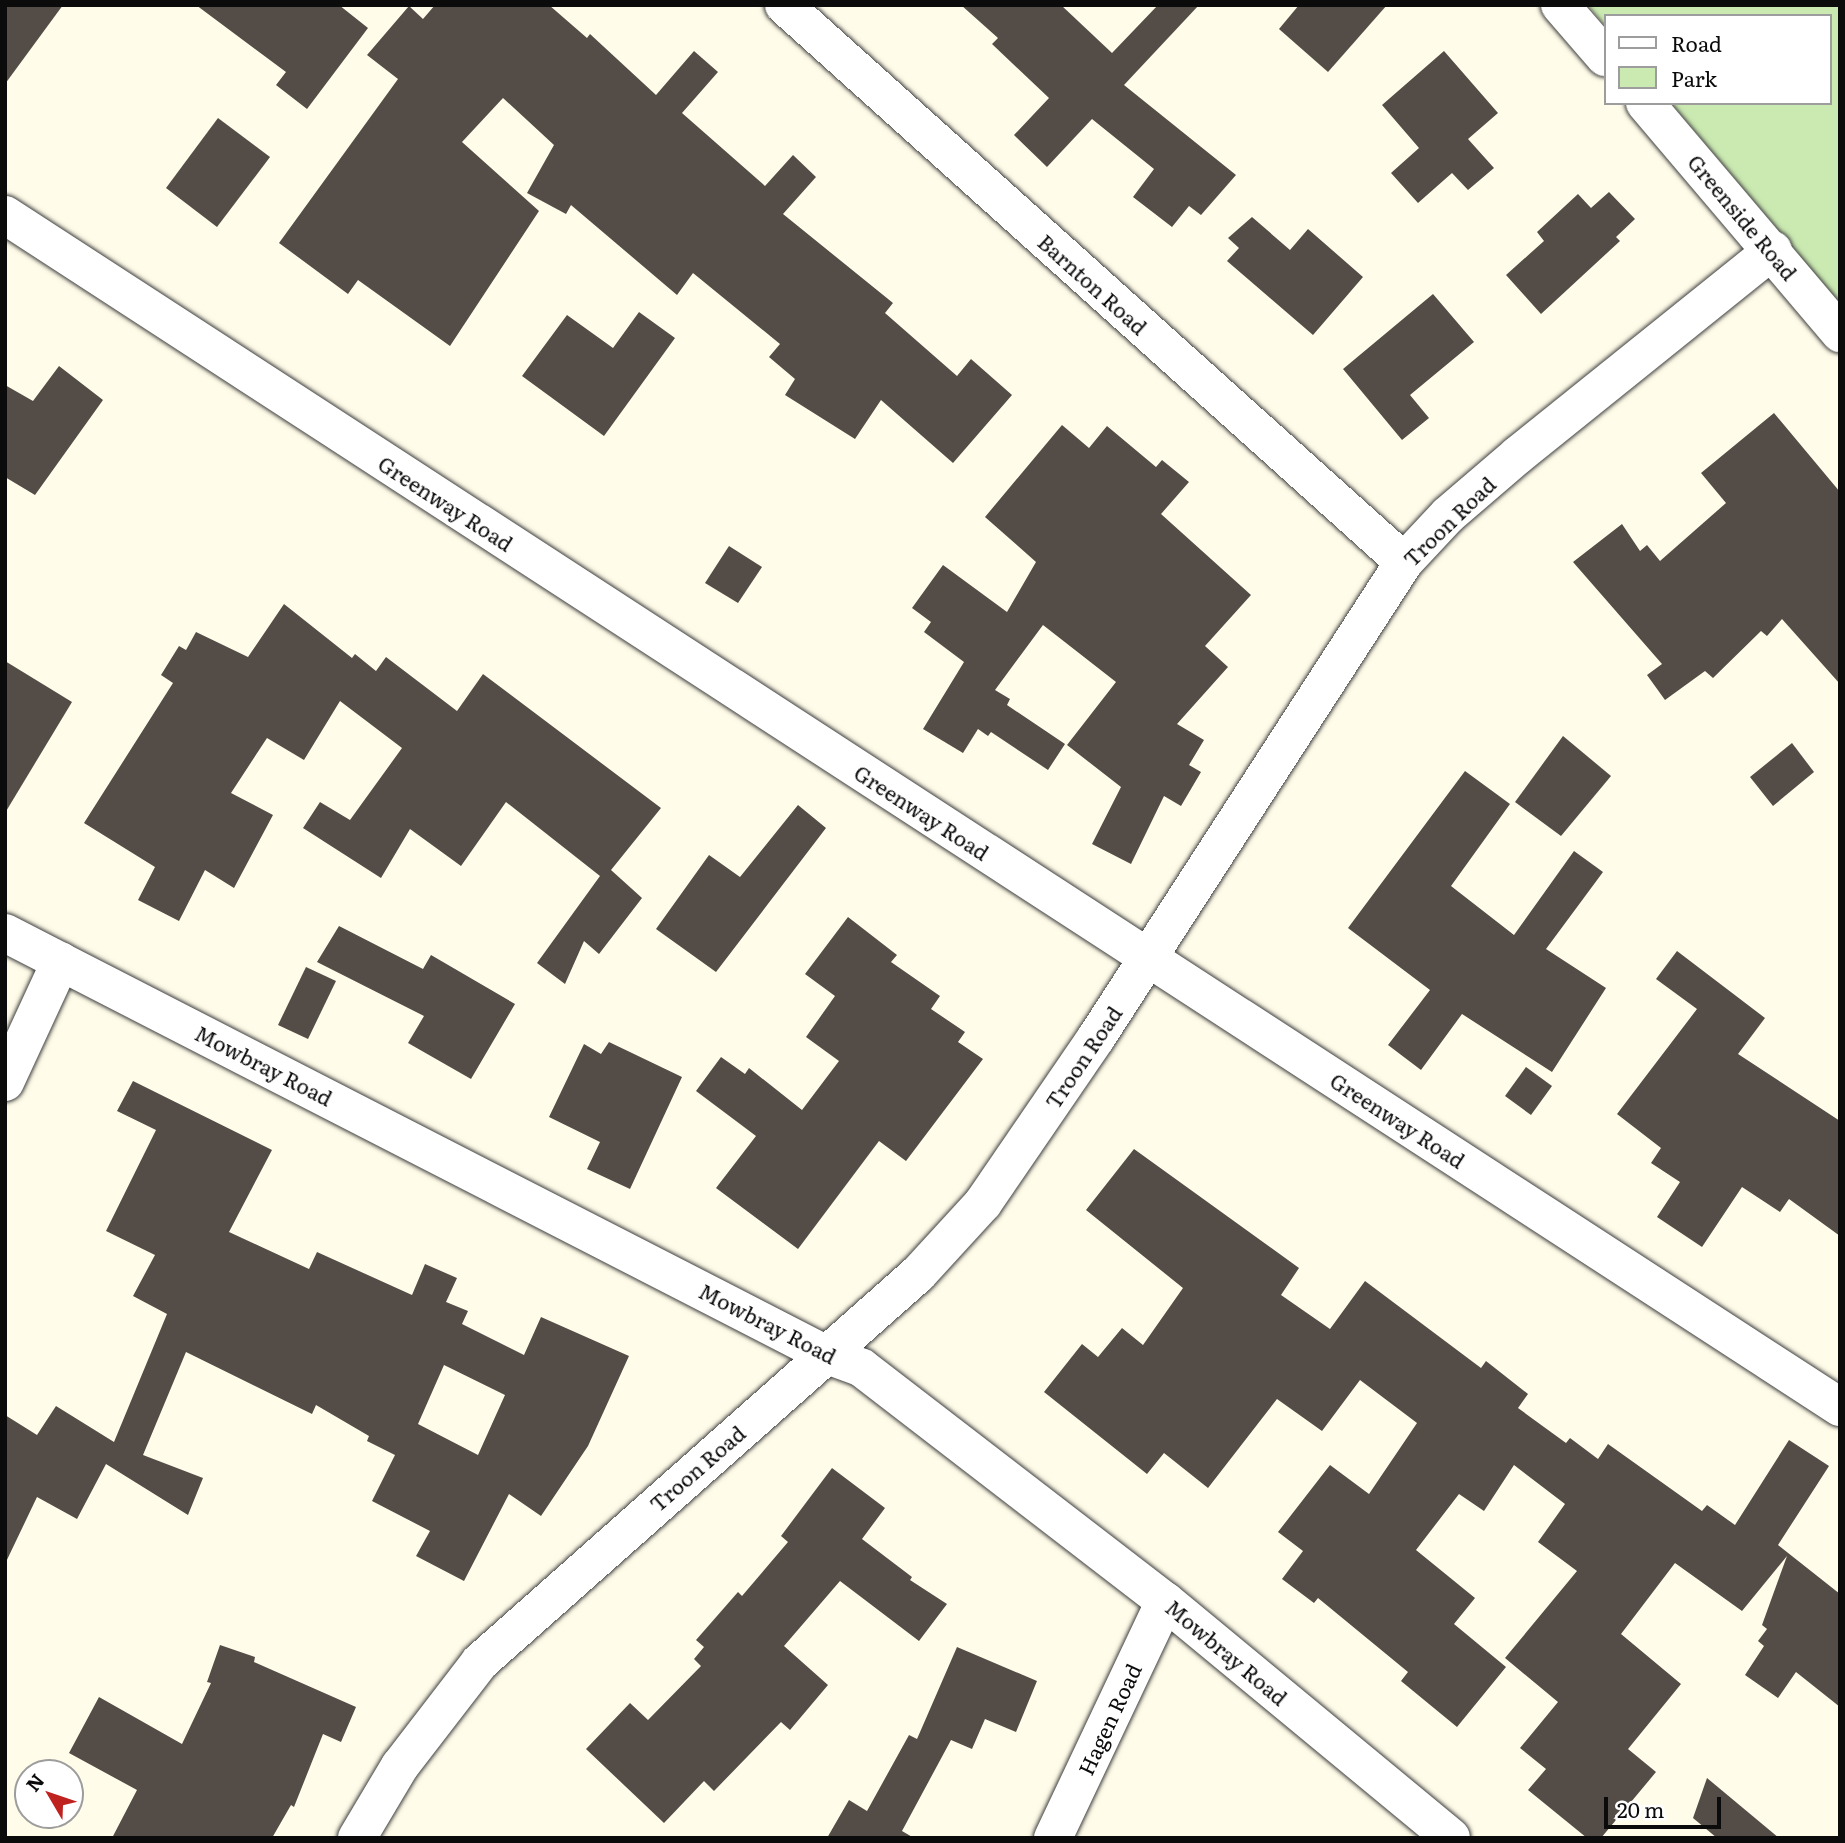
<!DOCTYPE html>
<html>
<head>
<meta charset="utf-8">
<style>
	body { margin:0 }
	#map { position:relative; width:1845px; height:1843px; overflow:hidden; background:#fffce9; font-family:Literata,serif }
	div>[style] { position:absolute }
	.green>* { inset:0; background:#cbeab2 }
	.building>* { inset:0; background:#544d47 }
	.roads { filter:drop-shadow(0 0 2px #3e3e3e) drop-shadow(0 0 2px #3e3e3e) }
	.street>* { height:38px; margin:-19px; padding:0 19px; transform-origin:19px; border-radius:19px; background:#fff }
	span { translate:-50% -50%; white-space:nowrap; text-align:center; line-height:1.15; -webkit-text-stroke:7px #fff; paint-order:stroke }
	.street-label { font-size:21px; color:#0b0b0b }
	.frame { position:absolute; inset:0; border:7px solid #0b0b0b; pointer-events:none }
	.legend { position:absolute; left:1604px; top:14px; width:228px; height:91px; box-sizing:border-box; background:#fff; border:2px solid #9d9d9d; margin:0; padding:9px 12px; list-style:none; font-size:21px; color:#0b0b0b }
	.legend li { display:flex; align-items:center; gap:14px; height:35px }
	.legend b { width:35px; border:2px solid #9d9d9d }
	.north { position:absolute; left:14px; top:1759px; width:70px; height:70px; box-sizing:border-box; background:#fff; border:2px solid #9d9d9d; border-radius:50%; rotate:309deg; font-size:19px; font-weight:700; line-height:28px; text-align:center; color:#0b0b0b }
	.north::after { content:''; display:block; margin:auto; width:24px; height:32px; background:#bf231f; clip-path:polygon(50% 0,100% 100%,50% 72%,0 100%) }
	.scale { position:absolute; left:1604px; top:1797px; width:117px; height:32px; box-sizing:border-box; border:4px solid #0b0b0b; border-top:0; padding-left:9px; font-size:21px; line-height:24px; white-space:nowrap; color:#0b0b0b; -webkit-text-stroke:5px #fff; paint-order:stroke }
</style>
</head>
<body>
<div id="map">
	<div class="green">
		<div style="clip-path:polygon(1588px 5px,1840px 5px,1840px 303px,1671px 103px,1829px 103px,1829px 16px,1605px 16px,1605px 26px)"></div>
	</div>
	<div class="building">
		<div style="clip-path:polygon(5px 5px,63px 5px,5px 84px)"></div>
		<div style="clip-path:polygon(196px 5px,339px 5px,368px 28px,307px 109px,276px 85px,286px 72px)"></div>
		<div style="clip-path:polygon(435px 5px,549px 5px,587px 38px,590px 34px,656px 95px,694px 51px,718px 72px,682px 113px,765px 186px,793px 155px,816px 177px,783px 214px,893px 303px,885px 313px,957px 376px,971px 359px,1012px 395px,953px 463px,881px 400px,855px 439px,785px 395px,795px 379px,769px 357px,780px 344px,693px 273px,677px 295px,571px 205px,566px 214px,527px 193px,554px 145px,503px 98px,462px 142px,539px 211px,450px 346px,358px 280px,348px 294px,279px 243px,398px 79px,367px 55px,409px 6px,423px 19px)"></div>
		<div style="clip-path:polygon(961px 5px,1061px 5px,1112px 53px,1158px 5px,1199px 5px,1124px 85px,1236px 175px,1201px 215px,1189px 206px,1172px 227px,1133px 197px,1154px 169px,1092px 119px,1047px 167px,1014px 135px,1049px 98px,992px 44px,998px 38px)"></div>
		<div style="clip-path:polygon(1299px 5px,1387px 5px,1328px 72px,1279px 29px)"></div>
		<div style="clip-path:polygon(1444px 51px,1498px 113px,1468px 139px,1494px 168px,1468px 190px,1452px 173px,1418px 203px,1391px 173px,1419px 148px,1382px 105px)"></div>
		<div style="clip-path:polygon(218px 118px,270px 157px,217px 227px,166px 188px)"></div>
		<div style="clip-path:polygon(1609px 192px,1635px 219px,1616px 237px,1620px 241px,1541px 314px,1506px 275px,1544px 241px,1537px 232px,1578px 194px,1591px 208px)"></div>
		<div style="clip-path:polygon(1252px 217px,1290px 250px,1308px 229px,1363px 277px,1313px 335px,1227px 261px,1239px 248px,1228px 238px)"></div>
		<div style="clip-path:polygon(1433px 294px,1474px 342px,1410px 395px,1429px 418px,1402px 440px,1343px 369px)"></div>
		<div style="clip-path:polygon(639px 312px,675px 338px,604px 436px,522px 376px,567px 315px,613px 348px)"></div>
		<div style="clip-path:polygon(59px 366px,103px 400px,35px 495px,5px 477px,5px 385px,33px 401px)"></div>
		<div style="clip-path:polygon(1774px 413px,1840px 492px,1840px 684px,1782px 619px,1767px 636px,1761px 631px,1713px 678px,1705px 671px,1665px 700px,1647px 675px,1662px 664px,1573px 562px,1622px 524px,1640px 551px,1647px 545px,1660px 561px,1726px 503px,1701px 473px)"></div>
		<div style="clip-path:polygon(1062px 425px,1089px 448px,1107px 426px,1156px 467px,1162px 460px,1189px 482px,1161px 514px,1251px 595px,1205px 646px,1228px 667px,1177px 724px,1204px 740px,1189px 765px,1201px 772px,1181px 806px,1164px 796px,1131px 864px,1092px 844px,1121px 787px,1067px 745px,1116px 682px,1043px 625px,995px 690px,1010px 699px,1007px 705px,1065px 744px,1048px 770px,991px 732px,988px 736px,978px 729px,963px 753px,923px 729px,964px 662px,924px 632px,931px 622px,912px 608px,943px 565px,1007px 612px,1036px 562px,985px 517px)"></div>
		<div style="clip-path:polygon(729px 546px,762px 567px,738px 603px,705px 583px)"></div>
		<div style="clip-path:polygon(284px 604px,352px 658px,355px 654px,376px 671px,386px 657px,457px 711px,483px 674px,661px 808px,611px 870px,642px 898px,599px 954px,584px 941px,565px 984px,537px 963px,600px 876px,506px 802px,461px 866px,410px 829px,381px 878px,303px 828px,320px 802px,350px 820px,402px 748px,340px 701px,304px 760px,267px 738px,231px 793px,273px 815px,234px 888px,205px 870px,179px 921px,138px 900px,155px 867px,84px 823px,173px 683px,161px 675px,179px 646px,186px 650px,196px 632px,248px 657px)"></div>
		<div style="clip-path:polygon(5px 661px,72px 702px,5px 813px)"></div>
		<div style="clip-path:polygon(1563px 736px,1611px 776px,1561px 836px,1515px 802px)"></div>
		<div style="clip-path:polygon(1792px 743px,1814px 772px,1773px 806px,1750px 777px)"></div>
		<div style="clip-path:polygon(1465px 771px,1510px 804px,1451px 886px,1514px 935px,1574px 851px,1603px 872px,1546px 949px,1606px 988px,1552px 1072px,1462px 1014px,1421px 1070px,1388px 1045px,1430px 990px,1348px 928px)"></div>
		<div style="clip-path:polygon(798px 805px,826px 828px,716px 972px,656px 929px,709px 855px,740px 877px)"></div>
		<div style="clip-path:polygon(848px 917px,897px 955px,891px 962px,940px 996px,931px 1009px,965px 1032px,958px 1042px,983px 1059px,906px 1161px,879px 1141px,798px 1249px,716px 1188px,756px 1136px,696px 1091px,721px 1057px,745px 1074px,749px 1068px,802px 1110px,839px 1061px,806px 1037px,835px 996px,805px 974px)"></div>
		<div style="clip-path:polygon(339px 926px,423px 969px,431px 955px,515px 1004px,471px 1079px,408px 1043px,424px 1016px,317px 962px)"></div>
		<div style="clip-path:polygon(1677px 951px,1765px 1018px,1738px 1054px,1840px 1121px,1840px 1236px,1789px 1199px,1780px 1212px,1742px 1187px,1702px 1247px,1657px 1217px,1680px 1182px,1651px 1163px,1661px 1148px,1617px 1114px,1697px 1009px,1656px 979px)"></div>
		<div style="clip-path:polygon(306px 967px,336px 981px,308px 1039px,278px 1025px)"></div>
		<div style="clip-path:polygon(609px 1042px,682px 1077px,630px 1189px,587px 1169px,600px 1142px,549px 1117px,584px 1044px,601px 1054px)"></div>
		<div style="clip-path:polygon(1526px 1067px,1552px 1086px,1531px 1115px,1505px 1096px)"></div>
		<div style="clip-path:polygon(evenodd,133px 1081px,272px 1150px,229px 1232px,309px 1269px,317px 1252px,412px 1295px,425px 1264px,457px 1278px,446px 1302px,468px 1311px,462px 1324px,524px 1355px,541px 1317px,629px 1356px,588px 1446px,541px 1516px,509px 1494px,464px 1581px,416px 1556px,430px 1531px,372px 1501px,395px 1455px,367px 1441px,369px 1436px,316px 1405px,312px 1414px,186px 1352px,143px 1455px,203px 1478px,188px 1515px,106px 1464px,77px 1519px,37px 1497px,5px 1564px,5px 1415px,37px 1435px,56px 1406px,114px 1442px,167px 1314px,133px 1296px,155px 1255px,106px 1231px,156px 1130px,117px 1111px,133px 1081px,444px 1365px,505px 1395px,478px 1455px,418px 1424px,444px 1365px)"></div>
		<div style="clip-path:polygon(1134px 1149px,1299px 1268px,1281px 1295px,1330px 1329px,1365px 1281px,1481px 1368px,1486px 1361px,1528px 1394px,1518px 1408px,1566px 1443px,1570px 1438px,1598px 1459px,1608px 1444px,1702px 1511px,1707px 1505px,1735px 1525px,1789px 1440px,1829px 1466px,1778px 1545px,1840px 1594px,1840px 1707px,1796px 1672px,1778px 1698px,1745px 1675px,1764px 1646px,1758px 1641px,1767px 1629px,1762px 1625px,1787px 1556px,1742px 1611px,1675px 1563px,1621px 1634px,1681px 1684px,1628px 1749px,1656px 1772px,1601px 1838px,1587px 1838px,1528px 1790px,1546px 1769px,1520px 1748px,1558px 1702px,1505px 1658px,1577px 1571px,1538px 1542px,1565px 1504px,1514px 1465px,1484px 1511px,1459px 1494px,1416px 1550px,1475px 1598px,1454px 1624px,1506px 1667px,1457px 1727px,1401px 1681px,1408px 1672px,1318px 1598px,1314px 1603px,1282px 1579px,1303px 1551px,1278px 1532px,1330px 1465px,1369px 1494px,1417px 1423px,1360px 1380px,1322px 1431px,1277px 1399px,1208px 1488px,1164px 1453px,1147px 1474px,1044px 1392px,1082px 1344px,1098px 1357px,1122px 1328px,1143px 1345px,1183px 1288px,1086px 1210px)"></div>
		<div style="clip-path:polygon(832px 1468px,885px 1508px,862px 1539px,912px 1577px,910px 1580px,947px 1604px,919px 1641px,840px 1581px,784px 1646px,828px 1685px,790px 1730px,781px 1722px,714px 1791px,704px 1781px,664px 1823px,586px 1749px,630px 1703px,648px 1720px,701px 1666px,694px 1659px,704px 1647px,696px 1640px,738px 1592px,742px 1596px,788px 1542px,781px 1536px)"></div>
		<div style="clip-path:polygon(220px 1645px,255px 1657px,254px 1662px,356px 1707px,341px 1742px,323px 1734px,294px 1807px,291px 1805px,272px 1838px,112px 1838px,137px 1790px,69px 1753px,99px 1697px,182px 1744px,211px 1683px,207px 1682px)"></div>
		<div style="clip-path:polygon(957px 1647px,1037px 1681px,1016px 1732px,985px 1719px,972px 1749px,951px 1740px,902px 1831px,914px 1838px,827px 1838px,849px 1800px,867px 1811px,909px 1735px,917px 1739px)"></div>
		<div style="clip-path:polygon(1707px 1778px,1779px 1838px,1717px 1838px,1693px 1818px)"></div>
	</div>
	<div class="roads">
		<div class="street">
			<div style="left:784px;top:5px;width:833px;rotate:41.94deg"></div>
			<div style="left:1560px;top:5px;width:69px;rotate:49.1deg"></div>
			<div style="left:1645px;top:103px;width:302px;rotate:49.7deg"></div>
			<div style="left:5px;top:215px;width:2188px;rotate:33.01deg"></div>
			<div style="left:5px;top:933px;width:924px;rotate:27.18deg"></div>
			<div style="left:827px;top:1355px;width:37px;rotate:20deg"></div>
			<div style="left:862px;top:1368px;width:382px;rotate:37.6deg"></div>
			<div style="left:1165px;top:1601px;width:371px;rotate:39.6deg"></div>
			<div style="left:5px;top:1082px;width:133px;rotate:-65.2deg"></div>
			<div style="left:357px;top:1838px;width:84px;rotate:-59.2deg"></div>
			<div style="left:400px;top:1766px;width:131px;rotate:-52.4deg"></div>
			<div style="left:480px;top:1662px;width:585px;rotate:-41.54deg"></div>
			<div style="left:918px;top:1274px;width:96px;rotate:-47.5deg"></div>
			<div style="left:983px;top:1203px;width:200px;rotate:-55.6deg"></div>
			<div style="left:1096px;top:1038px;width:567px;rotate:-57.09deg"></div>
			<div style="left:1404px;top:562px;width:64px;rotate:-46.9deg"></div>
			<div style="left:1448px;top:515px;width:92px;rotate:-40.6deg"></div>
			<div style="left:1518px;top:455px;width:327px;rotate:-38.8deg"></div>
			<div style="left:1053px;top:1838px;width:262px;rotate:-64.7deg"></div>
		</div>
	</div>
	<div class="street-label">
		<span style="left:1743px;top:217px;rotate:50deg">Greenside Road</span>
		<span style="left:1093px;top:284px;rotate:42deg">Barnton Road</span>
		<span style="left:446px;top:503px;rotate:33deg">Greenway Road</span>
		<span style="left:1449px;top:521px;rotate:-44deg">Troon Road</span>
		<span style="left:922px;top:812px;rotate:33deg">Greenway Road</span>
		<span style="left:1083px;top:1057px;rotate:-56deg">Troon Road</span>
		<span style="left:264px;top:1065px;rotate:27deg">Mowbray Road</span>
		<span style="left:1398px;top:1120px;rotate:33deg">Greenway Road</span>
		<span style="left:768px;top:1323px;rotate:27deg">Mowbray Road</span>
		<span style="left:697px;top:1468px;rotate:-41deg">Troon Road</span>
		<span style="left:1227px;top:1652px;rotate:40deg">Mowbray Road</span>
		<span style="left:1109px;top:1719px;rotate:-65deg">Hagen Road</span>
	</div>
	<div class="frame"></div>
	<ul class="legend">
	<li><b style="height:9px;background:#fff"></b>Road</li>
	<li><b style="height:19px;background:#cbeab2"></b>Park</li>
	</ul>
	<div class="north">N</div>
	<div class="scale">20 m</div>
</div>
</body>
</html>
